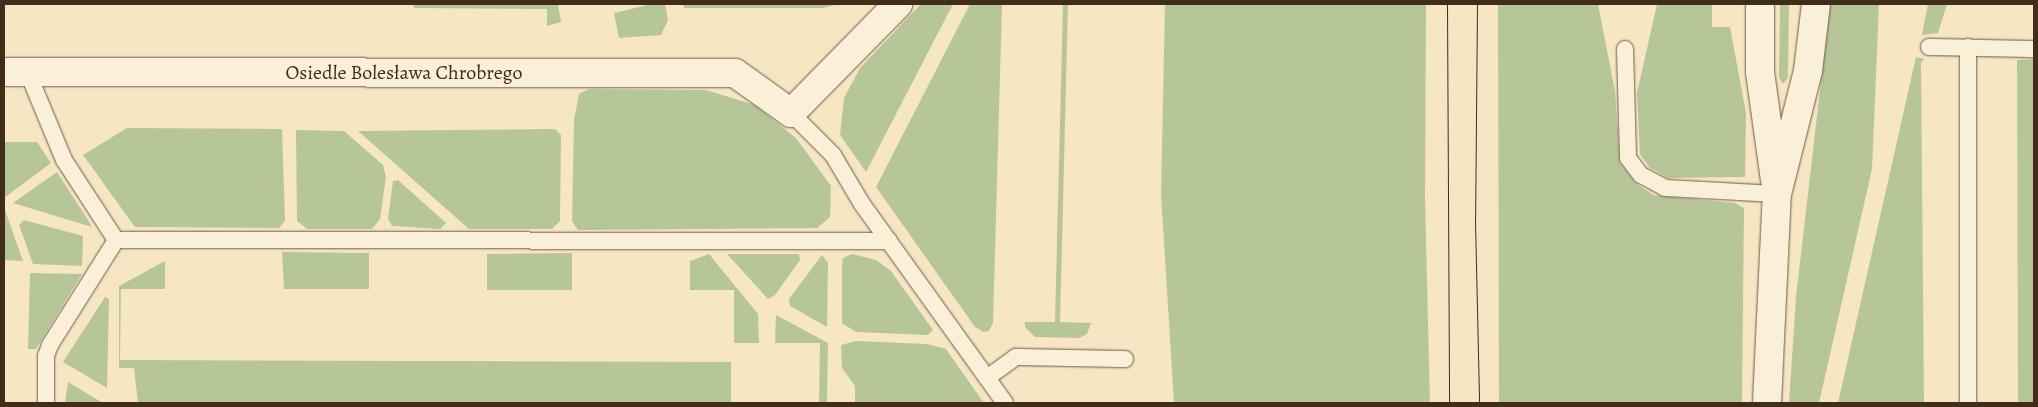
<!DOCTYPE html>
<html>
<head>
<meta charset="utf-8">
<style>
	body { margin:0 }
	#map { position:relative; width:2038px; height:407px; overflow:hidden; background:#f7e6c4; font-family:Alegreya,serif }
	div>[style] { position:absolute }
	.green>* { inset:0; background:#b7c699 }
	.roads { filter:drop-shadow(0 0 1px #6f5b44) drop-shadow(0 0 1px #6f5b44) }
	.lane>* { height:16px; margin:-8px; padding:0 8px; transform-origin:8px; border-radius:8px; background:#faefd9 }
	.street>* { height:28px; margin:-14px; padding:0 14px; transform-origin:14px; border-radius:14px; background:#faefd9 }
	.secondary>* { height:28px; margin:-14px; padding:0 14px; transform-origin:14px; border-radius:14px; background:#faefd9 }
	.tram>* { height:1px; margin:-0.5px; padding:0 0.5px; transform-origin:0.5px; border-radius:0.5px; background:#422d1a }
	span { translate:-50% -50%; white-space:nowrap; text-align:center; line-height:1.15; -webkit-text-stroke:4.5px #faefd9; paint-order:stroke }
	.street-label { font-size:20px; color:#422d1a }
	.frame { position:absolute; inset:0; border:5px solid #422d1a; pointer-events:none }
</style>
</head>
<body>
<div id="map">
	<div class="green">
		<div style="clip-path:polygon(413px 4px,558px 4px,561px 22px,547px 26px,547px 9px,414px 8px)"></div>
		<div style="clip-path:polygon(652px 4px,665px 4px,668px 20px,661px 35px,619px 38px,614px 13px)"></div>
		<div style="clip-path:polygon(683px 4px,839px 4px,823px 8px,684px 8px)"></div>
		<div style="clip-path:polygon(921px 4px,953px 4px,866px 172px,840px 135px,844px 98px,860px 68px)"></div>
		<div style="clip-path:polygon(970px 4px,1002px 4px,993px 323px,989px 331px,984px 332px,975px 327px,876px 187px)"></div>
		<div style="clip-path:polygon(1063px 4px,1068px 4px,1060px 322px,1091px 323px,1087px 334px,1079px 338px,1035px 337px,1025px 327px,1025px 322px,1055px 322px)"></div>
		<div style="clip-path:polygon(1165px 4px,1426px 4px,1425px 199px,1430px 403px,1174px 403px,1161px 194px)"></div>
		<div style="clip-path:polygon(1498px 4px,1598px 4px,1615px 91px,1620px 163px,1636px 183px,1653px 195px,1735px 203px,1744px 208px,1742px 403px,1499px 403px)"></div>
		<div style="clip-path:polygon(1657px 4px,1712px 4px,1712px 27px,1730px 27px,1746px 113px,1745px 177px,1668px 178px,1650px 168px,1640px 154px,1637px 93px)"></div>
		<div style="clip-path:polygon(1780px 4px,1789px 4px,1788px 78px,1783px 84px,1779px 78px)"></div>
		<div style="clip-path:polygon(1830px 4px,1879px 4px,1872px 169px,1819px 403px,1789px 403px,1796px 297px)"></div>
		<div style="clip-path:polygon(1928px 4px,1947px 4px,1938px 33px,1922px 35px)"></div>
		<div style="clip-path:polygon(1916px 57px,1925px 59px,1921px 62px,1924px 403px,1838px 403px)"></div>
		<div style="clip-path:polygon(2034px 59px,2034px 403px,2018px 403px,2017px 60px)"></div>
		<div style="clip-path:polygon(589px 89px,706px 90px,755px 105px,796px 138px,831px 186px,830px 217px,817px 228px,578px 230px,572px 221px,574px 120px,579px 94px)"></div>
		<div style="clip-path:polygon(127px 128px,282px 129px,285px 221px,279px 228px,135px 227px,83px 155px)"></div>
		<div style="clip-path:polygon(555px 129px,561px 135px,560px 221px,552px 229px,469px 229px,358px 131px)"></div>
		<div style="clip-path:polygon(296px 130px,344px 131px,383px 165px,386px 177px,380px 219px,372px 229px,307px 229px,297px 221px)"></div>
		<div style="clip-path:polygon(4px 142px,37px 142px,51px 163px,4px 198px)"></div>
		<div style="clip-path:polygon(57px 172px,88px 220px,92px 227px,13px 203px)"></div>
		<div style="clip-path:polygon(398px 180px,446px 223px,440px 229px,392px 226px,388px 219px,393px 181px)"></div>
		<div style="clip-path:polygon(5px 210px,23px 261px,4px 260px)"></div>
		<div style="clip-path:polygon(24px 220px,83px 236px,82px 266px,33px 264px,19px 225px)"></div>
		<div style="clip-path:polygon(282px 252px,369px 253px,369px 289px,284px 289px)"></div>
		<div style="clip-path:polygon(572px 253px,572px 290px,487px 290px,487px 254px)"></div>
		<div style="clip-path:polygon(709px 254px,758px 314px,759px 343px,734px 343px,734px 290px,690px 290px,690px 261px)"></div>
		<div style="clip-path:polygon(727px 254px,799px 254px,800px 260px,775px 295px,768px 299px)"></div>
		<div style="clip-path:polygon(852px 254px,876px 260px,891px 271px,933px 330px,928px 335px,856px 332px,842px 323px,842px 264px,843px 258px)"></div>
		<div style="clip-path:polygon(822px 255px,828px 263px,827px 327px,790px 306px,789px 299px)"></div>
		<div style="clip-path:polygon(165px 261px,165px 289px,121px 289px,120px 360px,731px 362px,731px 403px,138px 403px,134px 368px,119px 368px,119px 286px)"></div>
		<div style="clip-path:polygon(30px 273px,82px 274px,36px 349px,28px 349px)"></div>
		<div style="clip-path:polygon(105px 297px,109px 299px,107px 388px,63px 362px)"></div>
		<div style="clip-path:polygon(776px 315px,828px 343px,827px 403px,819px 403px,820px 343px,775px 343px)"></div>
		<div style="clip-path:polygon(856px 341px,927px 344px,946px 349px,984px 403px,855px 403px,855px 386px,842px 368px,841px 345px)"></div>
		<div style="clip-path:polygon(68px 382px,103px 403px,65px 403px)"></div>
	</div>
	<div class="roads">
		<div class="lane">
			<div style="left:1929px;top:47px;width:105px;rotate:1.1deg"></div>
			<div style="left:1968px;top:47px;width:356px;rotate:90deg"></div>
			<div style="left:1625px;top:49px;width:109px;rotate:88.4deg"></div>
			<div style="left:1628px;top:158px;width:21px;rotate:53deg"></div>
			<div style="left:1641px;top:175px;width:27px;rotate:28deg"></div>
			<div style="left:1665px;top:188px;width:112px;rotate:3.1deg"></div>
			<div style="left:28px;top:73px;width:94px;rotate:67.5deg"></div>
			<div style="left:64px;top:160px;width:95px;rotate:57deg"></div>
			<div style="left:116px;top:240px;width:773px;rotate:0.07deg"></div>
			<div style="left:791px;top:113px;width:59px;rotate:45deg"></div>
			<div style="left:833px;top:155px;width:57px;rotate:59.4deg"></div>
			<div style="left:862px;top:204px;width:245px;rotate:54.3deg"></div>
			<div style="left:987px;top:378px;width:36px;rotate:-36deg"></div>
			<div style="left:1016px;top:357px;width:109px;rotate:1.1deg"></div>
			<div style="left:46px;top:403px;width:47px;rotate:-90deg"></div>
			<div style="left:46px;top:356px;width:12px;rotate:-70deg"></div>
			<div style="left:50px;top:345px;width:124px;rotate:-57.8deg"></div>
		</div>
		<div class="street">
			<div style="left:4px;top:72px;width:731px;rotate:0.08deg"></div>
			<div style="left:735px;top:73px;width:69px;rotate:35.5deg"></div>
			<div style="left:791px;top:113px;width:153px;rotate:-45.5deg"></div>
		</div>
		<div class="secondary">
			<div style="left:1760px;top:4px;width:68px;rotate:90deg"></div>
			<div style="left:1760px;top:72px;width:109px;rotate:82.1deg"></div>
			<div style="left:1767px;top:403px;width:209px;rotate:-87.3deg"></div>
			<div style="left:1777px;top:194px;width:127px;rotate:-75.9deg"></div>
			<div style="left:1808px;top:71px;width:67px;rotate:-83.2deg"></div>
		</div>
	</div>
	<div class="tram">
		<div style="left:1447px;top:4px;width:399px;rotate:89.7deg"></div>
		<div style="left:1477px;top:4px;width:217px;rotate:90.5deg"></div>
		<div style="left:1475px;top:221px;width:182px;rotate:88.7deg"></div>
	</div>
	<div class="street-label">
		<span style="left:404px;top:72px">Osiedle Bolesława Chrobrego</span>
	</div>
	<div class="frame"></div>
</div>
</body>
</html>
